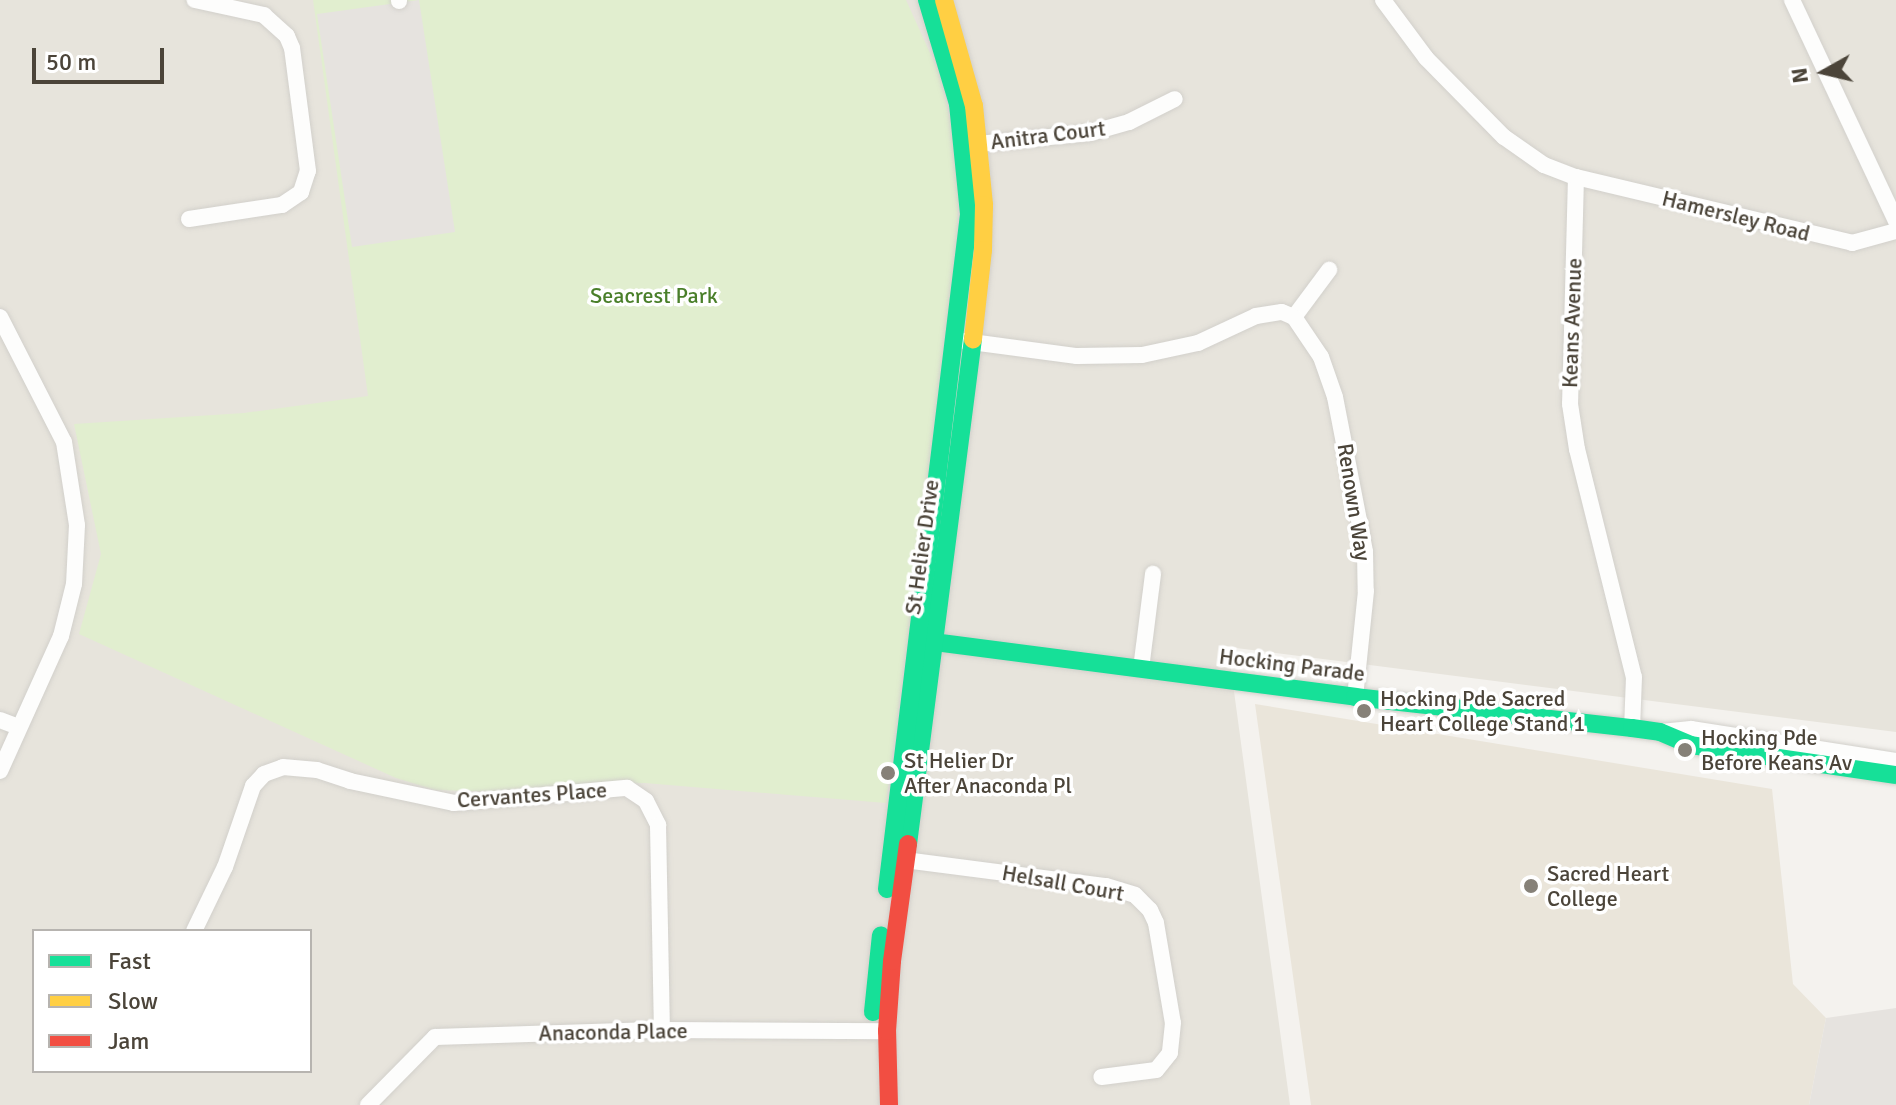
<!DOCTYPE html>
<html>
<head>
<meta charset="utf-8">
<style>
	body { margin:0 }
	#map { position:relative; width:1896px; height:1105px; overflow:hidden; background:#f4f2ee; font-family:Signika,sans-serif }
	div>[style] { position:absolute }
	.residential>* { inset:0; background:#e7e4dc }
	.education>* { inset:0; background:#eae5da }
	.green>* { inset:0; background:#e1eecf }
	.parking>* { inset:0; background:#e6e3df }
	.roads { filter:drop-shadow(0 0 2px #d2d0cb) drop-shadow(0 0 2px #d2d0cb) }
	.street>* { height:16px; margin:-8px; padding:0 8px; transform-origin:8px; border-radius:8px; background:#fdfdfc }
	.fast>* { height:18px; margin:-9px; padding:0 9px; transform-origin:9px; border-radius:9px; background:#16e098 }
	.slow>* { height:18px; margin:-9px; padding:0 9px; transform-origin:9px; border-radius:9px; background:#ffcf43 }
	.jam>* { height:18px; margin:-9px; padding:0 9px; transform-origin:9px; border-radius:9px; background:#f24e42 }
	.dots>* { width:22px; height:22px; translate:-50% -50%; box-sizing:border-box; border:4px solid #fff; border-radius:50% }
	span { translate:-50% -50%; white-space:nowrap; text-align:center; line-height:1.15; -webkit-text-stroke:7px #fff; paint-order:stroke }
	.street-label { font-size:22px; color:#4b4439 }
	.park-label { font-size:22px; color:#4a7f2a }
	.poi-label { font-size:22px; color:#4b4439 }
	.left { translate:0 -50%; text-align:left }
	.legend { position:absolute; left:32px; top:929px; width:280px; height:144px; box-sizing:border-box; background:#fff; border:2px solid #b7b4b0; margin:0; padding:10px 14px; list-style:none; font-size:24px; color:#4b4439 }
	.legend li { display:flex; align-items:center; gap:16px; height:40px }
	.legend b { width:40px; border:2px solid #b7b4b0 }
	.north { position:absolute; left:1784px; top:32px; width:80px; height:80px; -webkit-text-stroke:6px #fff; paint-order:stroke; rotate:262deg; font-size:22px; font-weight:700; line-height:32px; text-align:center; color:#4b4439 }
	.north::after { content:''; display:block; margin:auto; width:28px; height:36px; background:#4b4439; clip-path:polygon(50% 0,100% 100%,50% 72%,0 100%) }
	.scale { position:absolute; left:32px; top:48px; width:132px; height:36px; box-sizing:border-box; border:4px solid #4b4439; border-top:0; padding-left:10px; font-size:24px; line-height:28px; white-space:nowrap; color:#4b4439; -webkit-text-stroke:6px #fff; paint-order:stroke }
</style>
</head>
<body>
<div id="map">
	<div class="residential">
		<div style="clip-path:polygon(evenodd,0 0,1896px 0,1896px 732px,1228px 647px,1290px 1105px,0 1105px,0 0,34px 931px,310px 931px,310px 1071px,34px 1071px,34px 931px)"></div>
	</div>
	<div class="education">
		<div style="clip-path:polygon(1255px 704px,1772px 789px,1793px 984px,1826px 1018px,1809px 1105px,1311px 1105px)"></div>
	</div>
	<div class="green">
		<div style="clip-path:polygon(313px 0,906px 0,940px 75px,960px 166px,954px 292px,886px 803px,645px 783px,567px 785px,503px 792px,435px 790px,396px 778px,79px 634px,101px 554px,74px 424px,244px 413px,368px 396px)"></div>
	</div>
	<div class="parking">
		<div style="clip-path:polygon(419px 0,455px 232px,352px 247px,317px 14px)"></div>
		<div style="clip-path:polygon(1896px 1008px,1896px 1105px,1809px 1105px,1826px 1018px)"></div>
	</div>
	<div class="roads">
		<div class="street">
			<div style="left:399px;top:0;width:1px;rotate:90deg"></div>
			<div style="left:1383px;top:0;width:72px;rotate:53.4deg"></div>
			<div style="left:1426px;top:58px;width:111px;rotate:45.4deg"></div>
			<div style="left:1504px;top:137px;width:49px;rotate:35deg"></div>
			<div style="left:1544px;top:165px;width:34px;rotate:21deg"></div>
			<div style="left:1576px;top:177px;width:227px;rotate:91.5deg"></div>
			<div style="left:1570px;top:404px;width:46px;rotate:81.2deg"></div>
			<div style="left:1577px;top:449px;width:235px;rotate:76deg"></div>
			<div style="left:1634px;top:677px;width:51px;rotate:92.2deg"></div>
			<div style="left:1792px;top:0;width:244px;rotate:64.8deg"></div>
			<div style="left:968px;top:145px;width:123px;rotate:-5.6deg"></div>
			<div style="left:1090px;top:133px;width:41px;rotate:-15.8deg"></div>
			<div style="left:1129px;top:122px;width:51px;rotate:-26.6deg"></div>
			<div style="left:1576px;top:177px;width:284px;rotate:13.4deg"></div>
			<div style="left:1852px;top:243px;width:46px;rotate:-15.3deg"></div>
			<div style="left:189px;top:219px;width:94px;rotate:-8.6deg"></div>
			<div style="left:282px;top:205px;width:23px;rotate:-34deg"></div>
			<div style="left:301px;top:192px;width:22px;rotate:-72deg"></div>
			<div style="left:308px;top:171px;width:124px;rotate:-97.4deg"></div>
			<div style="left:292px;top:48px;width:13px;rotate:-113deg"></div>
			<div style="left:287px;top:36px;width:31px;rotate:-138deg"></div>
			<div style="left:264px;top:15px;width:71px;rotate:-167.7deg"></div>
			<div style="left:0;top:317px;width:140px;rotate:62.9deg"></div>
			<div style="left:64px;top:442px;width:84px;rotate:81.1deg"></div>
			<div style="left:77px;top:525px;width:59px;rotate:92.9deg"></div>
			<div style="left:74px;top:584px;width:54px;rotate:104deg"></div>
			<div style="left:61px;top:636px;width:148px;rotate:114.3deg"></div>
			<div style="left:1294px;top:317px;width:59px;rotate:-53.3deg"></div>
			<div style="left:964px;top:341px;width:114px;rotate:7.6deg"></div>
			<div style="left:1077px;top:356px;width:65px;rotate:-0.9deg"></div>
			<div style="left:1142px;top:355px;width:57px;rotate:-12.1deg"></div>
			<div style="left:1198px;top:343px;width:64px;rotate:-25deg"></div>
			<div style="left:1256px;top:316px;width:26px;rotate:-9deg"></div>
			<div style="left:1282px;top:312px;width:13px;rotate:23deg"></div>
			<div style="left:1294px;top:317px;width:48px;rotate:56deg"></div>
			<div style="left:1321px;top:357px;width:42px;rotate:70.7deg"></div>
			<div style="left:1335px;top:397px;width:158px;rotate:79deg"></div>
			<div style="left:1365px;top:552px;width:39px;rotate:89deg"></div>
			<div style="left:1366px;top:591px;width:107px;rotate:95.9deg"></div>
			<div style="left:1141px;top:669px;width:96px;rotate:-82.8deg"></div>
			<div style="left:0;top:720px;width:19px;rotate:21deg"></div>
			<div style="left:1661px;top:732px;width:30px;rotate:-6deg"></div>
			<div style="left:1691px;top:729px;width:207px;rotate:8.9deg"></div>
			<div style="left:897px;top:859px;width:211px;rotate:7.4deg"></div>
			<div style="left:1106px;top:886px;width:30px;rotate:17deg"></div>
			<div style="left:1135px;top:895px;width:21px;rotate:45deg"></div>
			<div style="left:1150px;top:910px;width:14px;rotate:65deg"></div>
			<div style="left:1156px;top:923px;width:101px;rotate:80.4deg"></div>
			<div style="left:1173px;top:1023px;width:30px;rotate:96deg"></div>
			<div style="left:1170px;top:1053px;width:22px;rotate:129deg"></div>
			<div style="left:1156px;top:1070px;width:55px;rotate:172.7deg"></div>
			<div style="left:194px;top:931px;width:71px;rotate:-64.2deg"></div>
			<div style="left:225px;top:867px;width:86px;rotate:-70.9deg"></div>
			<div style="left:253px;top:786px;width:16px;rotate:-47deg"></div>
			<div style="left:264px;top:774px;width:20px;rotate:-20deg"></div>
			<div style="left:283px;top:767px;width:34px;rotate:5deg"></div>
			<div style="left:317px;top:770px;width:35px;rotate:18deg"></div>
			<div style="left:350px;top:781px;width:106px;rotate:11.9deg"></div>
			<div style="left:454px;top:803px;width:174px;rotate:-5deg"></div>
			<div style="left:627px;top:788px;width:23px;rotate:34deg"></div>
			<div style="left:646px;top:801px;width:27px;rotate:63deg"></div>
			<div style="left:658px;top:825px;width:205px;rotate:88.9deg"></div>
			<div style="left:368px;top:1105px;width:95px;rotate:-45.4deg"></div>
			<div style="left:435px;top:1037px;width:227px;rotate:-1.8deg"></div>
			<div style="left:662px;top:1030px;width:225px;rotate:0.3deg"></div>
		</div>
		<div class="fast">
			<div style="left:919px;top:640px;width:440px;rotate:7.4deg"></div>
			<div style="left:1355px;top:697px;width:279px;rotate:6.4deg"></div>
			<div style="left:1632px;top:728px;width:28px;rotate:8deg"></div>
			<div style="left:1660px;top:732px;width:33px;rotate:23deg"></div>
			<div style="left:1690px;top:745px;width:208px;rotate:8.3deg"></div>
			<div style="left:908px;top:844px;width:509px;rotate:-82.67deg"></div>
			<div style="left:887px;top:889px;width:680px;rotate:-83.07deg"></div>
			<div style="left:969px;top:214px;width:111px;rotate:-95.7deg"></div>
			<div style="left:958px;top:104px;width:109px;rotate:-106.6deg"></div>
			<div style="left:873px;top:1012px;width:77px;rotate:-84.1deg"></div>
		</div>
		<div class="slow">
			<div style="left:944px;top:0;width:110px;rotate:74.2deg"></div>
			<div style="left:974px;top:106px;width:100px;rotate:84.2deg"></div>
			<div style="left:984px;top:205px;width:45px;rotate:91.3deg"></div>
			<div style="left:983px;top:250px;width:90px;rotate:96.4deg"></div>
		</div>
		<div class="jam">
			<div style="left:889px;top:1105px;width:74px;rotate:-91.5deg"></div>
			<div style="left:887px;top:1031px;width:70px;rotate:-85.9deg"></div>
			<div style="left:892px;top:961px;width:118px;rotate:-82.2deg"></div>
		</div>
	</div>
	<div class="dots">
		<div style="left:1364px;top:711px;background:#868178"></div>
		<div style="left:1685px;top:750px;background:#868178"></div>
		<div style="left:888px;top:773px;background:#868178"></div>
		<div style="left:1531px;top:886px;background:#868178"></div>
	</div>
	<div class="street-label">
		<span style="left:1048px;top:135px;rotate:-7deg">Anitra Court</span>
		<span style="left:1736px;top:216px;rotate:14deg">Hamersley Road</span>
		<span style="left:1572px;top:323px;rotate:-88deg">Keans Avenue</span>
		<span style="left:1354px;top:502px;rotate:81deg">Renown Way</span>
		<span style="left:922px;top:547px;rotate:-82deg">St Helier Drive</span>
		<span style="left:1292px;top:665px;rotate:7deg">Hocking Parade</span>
		<span style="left:532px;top:795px;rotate:-4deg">Cervantes Place</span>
		<span style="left:1063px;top:883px;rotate:10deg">Helsall Court</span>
		<span style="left:613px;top:1032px;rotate:-1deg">Anaconda Place</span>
	</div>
	<div class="park-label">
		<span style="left:654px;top:296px">Seacrest Park</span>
	</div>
	<div class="poi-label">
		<span class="left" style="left:1380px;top:711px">Hocking Pde Sacred<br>Heart College Stand 1</span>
		<span class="left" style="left:1701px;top:750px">Hocking Pde<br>Before Keans Av</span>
		<span class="left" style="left:904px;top:773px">St Helier Dr<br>After Anaconda Pl</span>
		<span class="left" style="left:1547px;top:886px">Sacred Heart<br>College</span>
	</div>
	<ul class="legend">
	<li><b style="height:10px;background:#16e098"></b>Fast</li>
	<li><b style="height:10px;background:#ffcf43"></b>Slow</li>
	<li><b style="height:10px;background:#f24e42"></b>Jam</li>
	</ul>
	<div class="north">N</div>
	<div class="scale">50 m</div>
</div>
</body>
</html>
